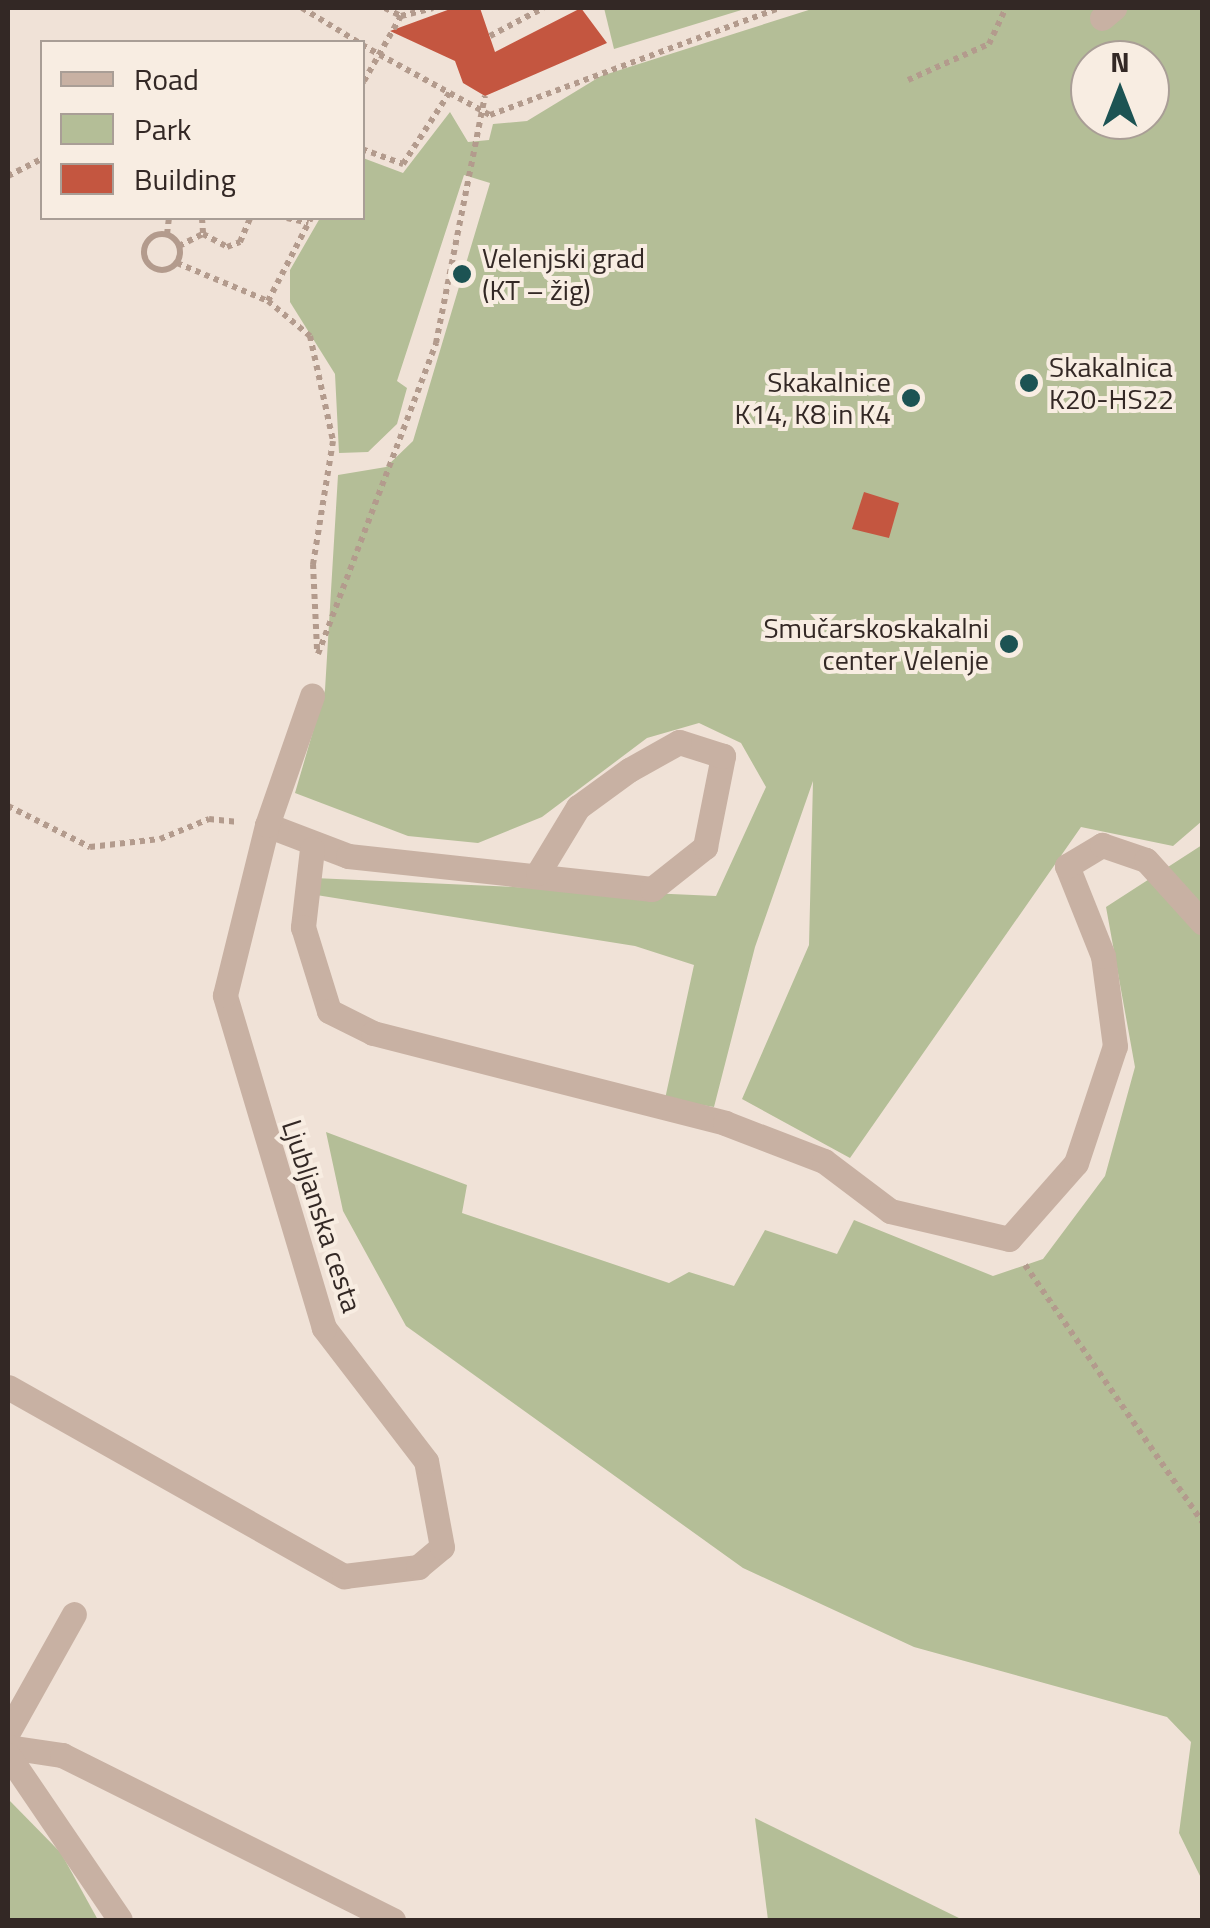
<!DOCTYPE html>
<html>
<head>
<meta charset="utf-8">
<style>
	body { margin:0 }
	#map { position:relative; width:1210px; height:1928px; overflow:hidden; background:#f0e2d7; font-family:"Titillium Web",sans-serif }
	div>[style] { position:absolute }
	.green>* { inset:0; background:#b4be97 }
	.building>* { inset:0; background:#c45640 }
	.path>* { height:6px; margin-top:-3px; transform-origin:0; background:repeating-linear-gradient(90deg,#b39b8d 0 5px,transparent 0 10px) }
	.path>.ring { margin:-3px; padding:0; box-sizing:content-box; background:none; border:6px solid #b39b8d; border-radius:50% }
	.minor>* { height:25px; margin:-12.5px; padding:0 12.5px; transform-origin:12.5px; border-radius:12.5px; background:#c8b1a3 }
	.path-bridge>* { height:6px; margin-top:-3px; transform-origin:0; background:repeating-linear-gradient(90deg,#b39b8d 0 5px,transparent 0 10px) }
	.dots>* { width:28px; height:28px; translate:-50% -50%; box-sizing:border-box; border:5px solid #f8ede2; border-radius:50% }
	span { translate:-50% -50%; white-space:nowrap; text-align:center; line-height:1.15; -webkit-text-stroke:8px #f8ede2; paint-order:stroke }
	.poi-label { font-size:28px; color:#332825 }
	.left { translate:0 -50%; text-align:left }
	.right { translate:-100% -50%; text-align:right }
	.street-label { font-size:28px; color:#332825 }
	.frame { position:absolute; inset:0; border:10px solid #332825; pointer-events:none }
	.legend { position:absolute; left:40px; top:40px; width:325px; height:180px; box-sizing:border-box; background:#f8ede2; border:2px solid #a99e96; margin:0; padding:12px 18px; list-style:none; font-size:30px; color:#332825 }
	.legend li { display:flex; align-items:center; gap:20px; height:50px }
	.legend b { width:50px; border:2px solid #a99e96 }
	.north { position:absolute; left:1070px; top:40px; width:100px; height:100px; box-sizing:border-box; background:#f8ede2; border:2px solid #a99e96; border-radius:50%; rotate:0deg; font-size:28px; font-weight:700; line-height:40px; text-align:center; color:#332825 }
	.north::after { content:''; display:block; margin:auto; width:35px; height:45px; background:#1c5353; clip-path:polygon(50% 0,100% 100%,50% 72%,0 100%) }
</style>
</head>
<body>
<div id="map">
	<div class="green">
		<div style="clip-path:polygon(604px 8px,748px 8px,614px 49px)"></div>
		<div style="clip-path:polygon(evenodd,815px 8px,1202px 8px,1202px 821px,1173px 846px,1081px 827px,850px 1158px,742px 1099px,809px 945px,813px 781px,755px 947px,714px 1107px,665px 1099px,694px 965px,635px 946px,310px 894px,314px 878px,716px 896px,766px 787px,741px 743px,699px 723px,647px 738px,542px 817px,478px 843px,408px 836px,295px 793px,325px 690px,338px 475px,386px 467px,413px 441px,490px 183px,464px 175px,397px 381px,407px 388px,397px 424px,368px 452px,339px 453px,335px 374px,290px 302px,290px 270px,320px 218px,362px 218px,363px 158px,403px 173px,450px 112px,468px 142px,489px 140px,493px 124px,527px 121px,601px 76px,815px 8px,1090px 60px,1150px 60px,1150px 120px,1090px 120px,1090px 60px)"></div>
		<div style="clip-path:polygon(1202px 845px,1202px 1880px,1179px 1833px,1191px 1742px,1167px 1717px,914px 1647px,743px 1568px,406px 1326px,343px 1211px,326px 1132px,467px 1185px,462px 1213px,669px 1283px,689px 1272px,734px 1286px,765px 1230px,837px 1254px,854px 1220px,993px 1276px,1043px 1259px,1105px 1176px,1135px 1067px,1106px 907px)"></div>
		<div style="clip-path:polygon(8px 1799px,61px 1853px,98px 1920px,8px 1920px)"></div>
		<div style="clip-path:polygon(755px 1818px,963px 1920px,768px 1920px)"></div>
	</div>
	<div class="building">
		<div style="clip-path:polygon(453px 8px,480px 8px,495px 52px,581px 8px,607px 43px,485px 96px,463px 83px,455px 61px,390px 31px)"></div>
		<div style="clip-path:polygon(864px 492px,899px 503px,889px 538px,852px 529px)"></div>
	</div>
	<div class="path">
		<div style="left:302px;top:8px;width:66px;rotate:31.3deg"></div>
		<div style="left:385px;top:8px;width:18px;rotate:27deg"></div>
		<div style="left:401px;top:16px;width:33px;rotate:-14deg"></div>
		<div style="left:490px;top:36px;width:60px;rotate:-27.8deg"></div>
		<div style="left:362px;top:45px;width:146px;rotate:28.7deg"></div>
		<div style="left:490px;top:115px;width:308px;rotate:-20.3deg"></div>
		<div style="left:908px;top:80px;width:89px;rotate:-24deg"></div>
		<div style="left:989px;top:44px;width:40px;rotate:-65deg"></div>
		<div style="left:362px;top:83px;width:3px;rotate:-45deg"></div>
		<div style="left:362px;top:149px;width:44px;rotate:20.1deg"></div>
		<div style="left:403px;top:164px;width:86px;rotate:-56.9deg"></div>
		<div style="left:8px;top:176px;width:38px;rotate:-27deg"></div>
		<div style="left:202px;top:218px;width:16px;rotate:86deg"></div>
		<div style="left:203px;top:234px;width:27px;rotate:28deg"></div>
		<div style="left:227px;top:247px;width:14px;rotate:-21deg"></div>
		<div style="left:240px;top:242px;width:26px;rotate:-67deg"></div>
		<div style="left:287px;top:218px;width:22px;rotate:13deg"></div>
		<div style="left:167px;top:234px;width:16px;rotate:-83deg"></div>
		<div class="ring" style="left:144px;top:234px;width:30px;height:30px"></div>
		<div style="left:179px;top:246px;width:27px;rotate:-27deg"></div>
		<div style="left:177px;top:263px;width:99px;rotate:22.7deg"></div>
		<div style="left:268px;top:301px;width:55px;rotate:39.8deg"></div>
		<div style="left:310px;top:336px;width:107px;rotate:77.6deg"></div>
		<div style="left:333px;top:441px;width:125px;rotate:99.2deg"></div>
		<div style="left:313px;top:564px;width:86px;rotate:87.3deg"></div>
		<div style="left:268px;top:301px;width:93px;rotate:-62.6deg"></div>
		<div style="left:318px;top:654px;width:333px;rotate:-69.2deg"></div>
		<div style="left:436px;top:343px;width:252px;rotate:-78.8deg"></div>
		<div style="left:8px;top:806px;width:92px;rotate:26.6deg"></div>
		<div style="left:90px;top:847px;width:70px;rotate:-6.5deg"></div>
		<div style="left:160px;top:839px;width:53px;rotate:-22.2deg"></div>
		<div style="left:209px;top:819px;width:27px;rotate:6deg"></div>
		<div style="left:1025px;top:1265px;width:312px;rotate:55.4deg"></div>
	</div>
	<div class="minor">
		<div style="left:1102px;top:18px;width:16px;rotate:-40deg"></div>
		<div style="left:267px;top:825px;width:87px;rotate:20.9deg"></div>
		<div style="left:348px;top:856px;width:306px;rotate:6.2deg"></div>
		<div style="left:652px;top:889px;width:68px;rotate:-38.4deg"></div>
		<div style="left:705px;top:847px;width:93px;rotate:-78.8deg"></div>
		<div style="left:723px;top:756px;width:46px;rotate:-162.3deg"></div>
		<div style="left:679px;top:742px;width:57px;rotate:150.8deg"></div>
		<div style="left:629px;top:770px;width:63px;rotate:144deg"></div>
		<div style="left:578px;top:807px;width:77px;rotate:121.2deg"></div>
		<div style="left:312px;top:849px;width:79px;rotate:96.6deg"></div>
		<div style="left:303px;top:927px;width:88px;rotate:72.8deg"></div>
		<div style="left:329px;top:1011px;width:49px;rotate:26.6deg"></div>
		<div style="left:373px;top:1033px;width:363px;rotate:14.3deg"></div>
		<div style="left:725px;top:1123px;width:106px;rotate:21deg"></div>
		<div style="left:824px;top:1161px;width:83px;rotate:37.1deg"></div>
		<div style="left:890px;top:1211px;width:122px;rotate:13.2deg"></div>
		<div style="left:1009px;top:1239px;width:101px;rotate:-48.6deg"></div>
		<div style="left:1076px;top:1163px;width:123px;rotate:-71.6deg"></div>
		<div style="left:1115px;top:1046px;width:91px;rotate:-97.6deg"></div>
		<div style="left:1103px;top:956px;width:97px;rotate:-111.8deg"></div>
		<div style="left:1067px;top:866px;width:41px;rotate:-31deg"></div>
		<div style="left:1102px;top:845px;width:46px;rotate:18.8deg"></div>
		<div style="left:1146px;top:860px;width:84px;rotate:47.9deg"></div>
		<div style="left:8px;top:1387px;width:386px;rotate:29.4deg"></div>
		<div style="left:344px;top:1576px;width:75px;rotate:-6.9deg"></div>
		<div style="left:418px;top:1567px;width:31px;rotate:-40deg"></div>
		<div style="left:442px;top:1547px;width:87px;rotate:-100.5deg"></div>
		<div style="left:426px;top:1461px;width:168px;rotate:-127.5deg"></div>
		<div style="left:324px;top:1328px;width:347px;rotate:-106.6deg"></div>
		<div style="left:225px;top:995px;width:175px;rotate:-76.1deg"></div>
		<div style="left:267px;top:825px;width:137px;rotate:-70.8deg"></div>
		<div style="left:8px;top:1732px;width:135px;rotate:-60.8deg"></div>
		<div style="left:8px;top:1747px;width:55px;rotate:8.4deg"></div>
		<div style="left:62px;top:1755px;width:370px;rotate:26.5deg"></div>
		<div style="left:8px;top:1755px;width:199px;rotate:55.8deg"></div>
	</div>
	<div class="path-bridge">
		<div style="left:364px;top:81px;width:75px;rotate:-60.4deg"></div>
	</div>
	<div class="dots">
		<div style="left:462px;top:274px;background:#1c5353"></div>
		<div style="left:1029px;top:383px;background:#1c5353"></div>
		<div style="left:911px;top:398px;background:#1c5353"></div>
		<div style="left:1009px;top:644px;background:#1c5353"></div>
	</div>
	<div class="poi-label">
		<span class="left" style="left:482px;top:274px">Velenjski grad<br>(KT – žig)</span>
		<span class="left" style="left:1049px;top:383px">Skakalnica<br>K20-HS22</span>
		<span class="right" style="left:891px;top:398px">Skakalnice<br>K14, K8 in K4</span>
		<span class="right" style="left:989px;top:644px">Smučarskoskakalni<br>center Velenje</span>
	</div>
	<div class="street-label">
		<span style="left:322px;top:1216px;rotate:72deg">Ljubljanska cesta</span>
	</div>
	<div class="frame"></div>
	<ul class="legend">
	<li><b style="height:12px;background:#c8b1a3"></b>Road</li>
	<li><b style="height:28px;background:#b4be97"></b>Park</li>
	<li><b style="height:28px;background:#c45640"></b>Building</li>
	</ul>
	<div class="north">N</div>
</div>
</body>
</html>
